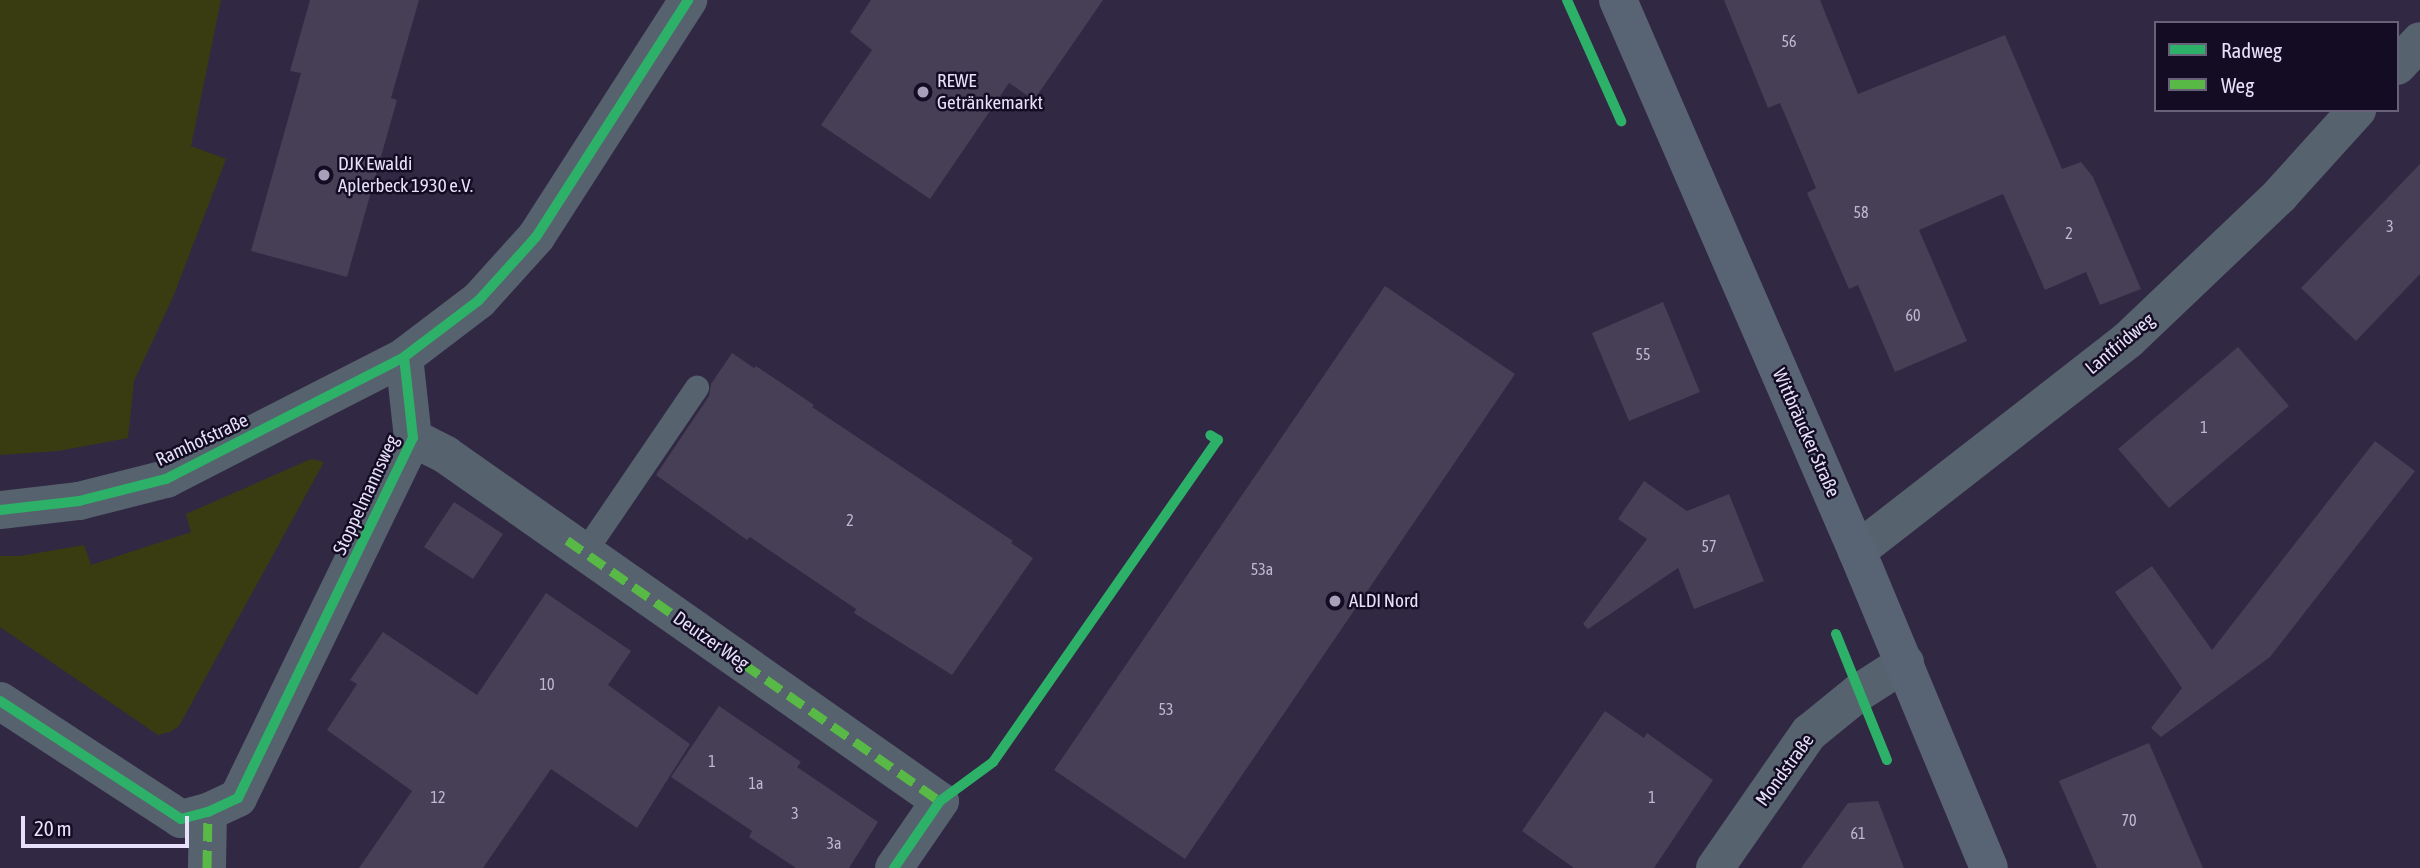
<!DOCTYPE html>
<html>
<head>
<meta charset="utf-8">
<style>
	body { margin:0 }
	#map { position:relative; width:2420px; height:868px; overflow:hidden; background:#312843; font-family:"Asap Condensed",sans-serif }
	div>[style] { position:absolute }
	.green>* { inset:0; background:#393c10 }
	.building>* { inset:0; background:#463f56 }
	.service>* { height:24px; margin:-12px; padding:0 12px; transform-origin:12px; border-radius:12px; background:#56626e }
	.minor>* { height:38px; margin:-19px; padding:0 19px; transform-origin:19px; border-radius:19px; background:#56626e }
	.secondary>* { height:38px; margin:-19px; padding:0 19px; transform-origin:19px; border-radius:19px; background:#586473 }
	.quiet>* { height:9px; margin-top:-4.5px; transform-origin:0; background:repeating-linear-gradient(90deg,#58b947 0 18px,transparent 0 27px) }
	.cycleway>* { height:10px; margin:-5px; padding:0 5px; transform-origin:5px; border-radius:5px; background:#2db169 }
	.dots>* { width:19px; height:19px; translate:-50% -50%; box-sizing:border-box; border:4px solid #130c23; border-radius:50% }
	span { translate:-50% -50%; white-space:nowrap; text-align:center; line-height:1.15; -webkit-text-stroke:5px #130c23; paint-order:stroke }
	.number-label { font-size:16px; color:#beb8d2 }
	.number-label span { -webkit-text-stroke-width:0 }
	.poi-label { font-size:19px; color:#e6e0fb }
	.left { translate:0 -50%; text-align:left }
	.street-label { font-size:19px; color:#e6e0fb }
	.legend { position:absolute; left:2154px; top:21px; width:245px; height:91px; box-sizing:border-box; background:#130c23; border:2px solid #676179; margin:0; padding:9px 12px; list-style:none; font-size:21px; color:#e6e0fb }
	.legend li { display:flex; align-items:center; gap:14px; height:35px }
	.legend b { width:35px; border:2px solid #676179 }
	.scale { position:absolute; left:21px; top:816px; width:168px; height:32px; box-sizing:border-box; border:4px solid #e6e0fb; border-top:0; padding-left:9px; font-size:21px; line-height:24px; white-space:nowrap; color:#e6e0fb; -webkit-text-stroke:5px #130c23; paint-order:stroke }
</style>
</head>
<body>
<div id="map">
	<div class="green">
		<div style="clip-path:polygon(0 0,221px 0,191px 146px,226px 159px,173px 297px,134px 381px,128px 438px,58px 451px,0 455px)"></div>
		<div style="clip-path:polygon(311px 459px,324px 462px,179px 726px,170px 732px,158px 735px,0 627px,0 556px,20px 556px,84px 545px,91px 565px,191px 532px,186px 514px)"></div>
	</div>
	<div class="building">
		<div style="clip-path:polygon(310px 0,419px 0,391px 98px,397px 100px,347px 277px,251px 251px,301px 73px,290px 71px)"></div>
		<div style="clip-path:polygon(871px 0,1103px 0,1034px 100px,1009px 83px,930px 199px,821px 125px,872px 50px,850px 32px)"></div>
		<div style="clip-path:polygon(1724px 0,1820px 0,1858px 94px,2005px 35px,2062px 169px,2081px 162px,2093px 177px,2141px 289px,2100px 305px,2086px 272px,2045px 290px,2003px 194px,1919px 230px,1967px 341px,1895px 372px,1858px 285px,1849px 289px,1807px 193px,1816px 188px,1780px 103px,1768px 108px)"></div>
		<div style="clip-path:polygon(2420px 164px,2420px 274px,2356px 341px,2301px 288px)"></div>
		<div style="clip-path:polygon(1385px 286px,1515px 374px,1185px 859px,1054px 770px)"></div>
		<div style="clip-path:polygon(1663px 302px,1700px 392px,1629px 421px,1592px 333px)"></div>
		<div style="clip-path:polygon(2238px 347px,2289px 406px,2169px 508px,2118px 449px)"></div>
		<div style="clip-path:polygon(732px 353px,754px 368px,756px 366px,814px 405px,812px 407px,1013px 541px,1011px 543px,1033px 558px,952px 675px,854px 613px,856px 609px,750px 537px,747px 540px,656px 475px,709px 396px,711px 384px)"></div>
		<div style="clip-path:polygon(2375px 441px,2415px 471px,2270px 657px,2161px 737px,2151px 728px,2182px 688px,2115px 592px,2152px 566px,2212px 650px)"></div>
		<div style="clip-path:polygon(1644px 481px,1687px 511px,1729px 494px,1764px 581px,1694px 609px,1678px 568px,1588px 629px,1583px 624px,1647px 539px,1618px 519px)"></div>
		<div style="clip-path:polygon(454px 502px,503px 534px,473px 579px,424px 547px)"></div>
		<div style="clip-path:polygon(546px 593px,631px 651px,608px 685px,690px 744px,637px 828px,551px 769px,483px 868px,359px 868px,412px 791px,327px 730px,357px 684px,350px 680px,383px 632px,477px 695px)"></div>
		<div style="clip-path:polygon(719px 706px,801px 762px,797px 767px,878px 822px,849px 868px,796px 868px,749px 837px,752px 831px,671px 777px)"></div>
		<div style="clip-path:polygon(1605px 711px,1644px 738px,1647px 733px,1713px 780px,1654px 868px,1574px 868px,1522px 831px)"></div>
		<div style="clip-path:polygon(2149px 743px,2203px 868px,2097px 868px,2059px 781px)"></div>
		<div style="clip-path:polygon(1878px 801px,1904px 868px,1801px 868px,1848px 803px)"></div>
	</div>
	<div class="service">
		<div style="left:585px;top:552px;width:199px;rotate:-55.7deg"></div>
	</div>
	<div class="minor">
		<div style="left:2397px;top:66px;width:34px;rotate:-47deg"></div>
		<div style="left:413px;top:438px;width:37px;rotate:27deg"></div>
		<div style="left:446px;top:455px;width:603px;rotate:35.01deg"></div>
		<div style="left:940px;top:801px;width:81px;rotate:124.5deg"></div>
		<div style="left:0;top:510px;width:80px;rotate:-6.5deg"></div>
		<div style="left:79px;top:501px;width:90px;rotate:-14.2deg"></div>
		<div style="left:166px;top:479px;width:267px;rotate:-27.1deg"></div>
		<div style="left:404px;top:357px;width:94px;rotate:-37.2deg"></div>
		<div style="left:479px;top:300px;width:85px;rotate:-47.9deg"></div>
		<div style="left:536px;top:237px;width:282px;rotate:-57.3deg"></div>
		<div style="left:1857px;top:551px;width:343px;rotate:-37.9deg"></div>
		<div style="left:2128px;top:340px;width:210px;rotate:-43.6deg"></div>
		<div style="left:2280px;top:195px;width:115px;rotate:-47.8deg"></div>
		<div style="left:0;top:701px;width:216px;rotate:33.1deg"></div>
		<div style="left:181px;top:819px;width:28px;rotate:-15deg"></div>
		<div style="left:208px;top:812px;width:33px;rotate:-25deg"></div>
		<div style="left:238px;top:798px;width:400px;rotate:-64.1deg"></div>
		<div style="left:413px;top:438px;width:81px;rotate:-96.3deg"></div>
		<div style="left:207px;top:868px;width:56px;rotate:-89deg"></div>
		<div style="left:1715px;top:868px;width:165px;rotate:-55.2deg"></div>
		<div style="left:1809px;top:733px;width:63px;rotate:-39.2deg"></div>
		<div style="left:1858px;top:693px;width:56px;rotate:-32.6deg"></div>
	</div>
	<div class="secondary">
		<div style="left:1618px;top:0;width:601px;rotate:66.55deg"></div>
		<div style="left:1857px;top:551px;width:343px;rotate:67.4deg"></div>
	</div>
	<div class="quiet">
		<div style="left:567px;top:540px;width:455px;rotate:35deg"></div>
		<div style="left:207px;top:868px;width:56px;rotate:-89deg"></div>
	</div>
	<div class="cycleway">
		<div style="left:1567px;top:0;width:133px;rotate:65.9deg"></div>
		<div style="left:0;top:510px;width:80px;rotate:-6.5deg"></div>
		<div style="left:79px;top:501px;width:90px;rotate:-14.2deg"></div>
		<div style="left:166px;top:479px;width:267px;rotate:-27.1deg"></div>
		<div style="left:404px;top:357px;width:94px;rotate:-37.2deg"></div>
		<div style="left:479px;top:300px;width:85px;rotate:-47.9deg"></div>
		<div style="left:536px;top:237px;width:282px;rotate:-57.3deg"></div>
		<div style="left:1836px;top:634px;width:136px;rotate:68deg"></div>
		<div style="left:0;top:701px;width:216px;rotate:33.1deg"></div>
		<div style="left:181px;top:819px;width:28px;rotate:-15deg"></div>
		<div style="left:208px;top:812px;width:33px;rotate:-25deg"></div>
		<div style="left:238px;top:798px;width:400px;rotate:-64.1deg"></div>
		<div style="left:413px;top:438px;width:81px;rotate:-96.3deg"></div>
		<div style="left:894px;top:868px;width:81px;rotate:-55.5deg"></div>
		<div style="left:940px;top:801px;width:66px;rotate:-36.3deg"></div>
		<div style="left:993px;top:762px;width:393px;rotate:-55.1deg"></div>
		<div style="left:1218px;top:440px;width:9px;rotate:-148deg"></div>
	</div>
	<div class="dots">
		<div style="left:923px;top:92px;background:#a7a0bb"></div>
		<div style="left:324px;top:175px;background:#a7a0bb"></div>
		<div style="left:1335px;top:601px;background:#a7a0bb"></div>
	</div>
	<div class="number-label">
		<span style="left:1789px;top:41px">56</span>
		<span style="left:1861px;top:212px">58</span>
		<span style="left:2390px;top:226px">3</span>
		<span style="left:2069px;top:233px">2</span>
		<span style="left:1913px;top:315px">60</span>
		<span style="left:1643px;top:354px">55</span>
		<span style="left:2204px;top:427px">1</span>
		<span style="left:850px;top:520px">2</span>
		<span style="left:1709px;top:546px">57</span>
		<span style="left:1262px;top:569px">53a</span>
		<span style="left:547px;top:684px">10</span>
		<span style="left:1166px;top:709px">53</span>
		<span style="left:712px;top:761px">1</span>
		<span style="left:756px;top:783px">1a</span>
		<span style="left:438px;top:797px">12</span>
		<span style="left:1652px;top:797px">1</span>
		<span style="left:795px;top:813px">3</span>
		<span style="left:2129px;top:820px">70</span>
		<span style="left:1858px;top:833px">61</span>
		<span style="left:834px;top:843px">3a</span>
	</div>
	<div class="poi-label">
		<span class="left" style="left:937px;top:92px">REWE<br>Getränkemarkt</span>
		<span class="left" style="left:338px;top:175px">DJK Ewaldi<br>Aplerbeck 1930 e.V.</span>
		<span class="left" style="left:1349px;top:601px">ALDI Nord</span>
	</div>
	<div class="street-label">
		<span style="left:2120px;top:344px;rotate:-40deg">Lantfridweg</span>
		<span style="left:1806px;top:433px;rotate:66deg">Wittbräucker Straße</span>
		<span style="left:202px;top:440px;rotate:-25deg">Ramhofstraße</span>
		<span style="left:366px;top:495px;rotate:-65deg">Stoppelmannsweg</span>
		<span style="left:711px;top:641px;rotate:35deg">Deutzer Weg</span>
		<span style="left:1785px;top:770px;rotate:-54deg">Mondstraße</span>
	</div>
	<ul class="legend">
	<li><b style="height:9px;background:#2db169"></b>Radweg</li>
	<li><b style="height:9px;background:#58b947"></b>Weg</li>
	</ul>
	<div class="scale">20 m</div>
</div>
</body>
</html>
